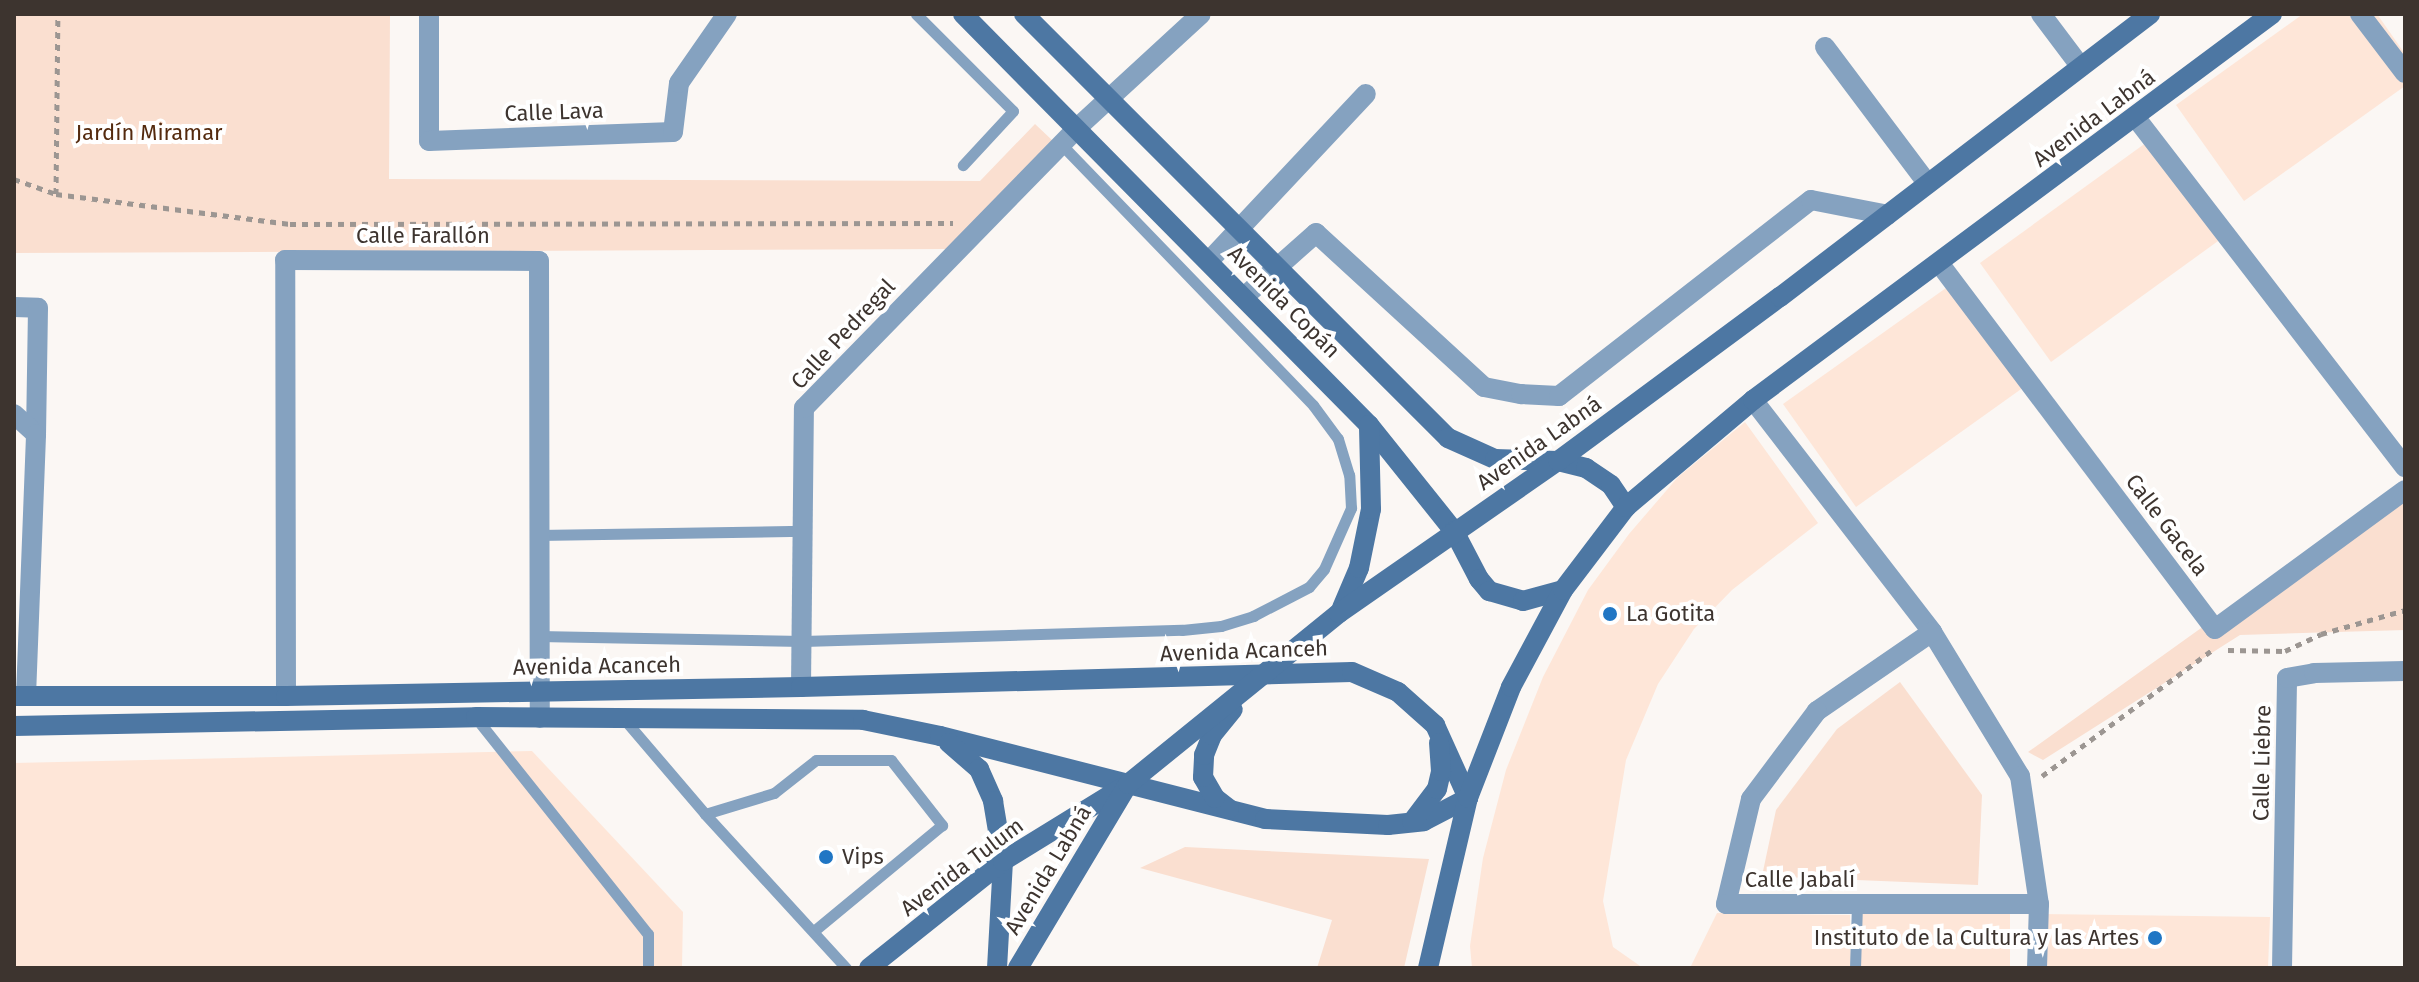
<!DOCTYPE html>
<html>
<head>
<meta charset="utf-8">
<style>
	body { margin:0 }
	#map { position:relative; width:2419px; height:982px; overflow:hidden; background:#fbf7f4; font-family:"Fira Sans",sans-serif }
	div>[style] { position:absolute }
	.built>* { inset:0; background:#fee6d8 }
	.green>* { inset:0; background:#fadfd0 }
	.path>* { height:5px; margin-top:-2.5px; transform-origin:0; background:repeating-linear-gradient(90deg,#9c9692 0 6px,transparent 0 12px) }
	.lane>* { height:11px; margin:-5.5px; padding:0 5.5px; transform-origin:5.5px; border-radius:5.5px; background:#85a2c0 }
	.street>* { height:20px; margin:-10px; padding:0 10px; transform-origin:10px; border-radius:10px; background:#85a2c0 }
	.secondary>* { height:20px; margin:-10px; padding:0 10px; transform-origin:10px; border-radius:10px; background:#4d77a3 }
	.dots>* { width:22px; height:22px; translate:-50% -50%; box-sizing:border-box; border:4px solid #fff; border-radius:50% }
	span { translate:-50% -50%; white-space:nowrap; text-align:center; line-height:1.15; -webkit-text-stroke:8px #fff; paint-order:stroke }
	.street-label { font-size:22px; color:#3d342f }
	.park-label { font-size:22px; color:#542a0e }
	.poi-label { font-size:22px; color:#3d342f }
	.left { translate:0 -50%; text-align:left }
	.right { translate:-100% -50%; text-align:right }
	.frame { position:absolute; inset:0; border:16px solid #3d342f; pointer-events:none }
</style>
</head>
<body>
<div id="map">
	<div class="built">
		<div style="clip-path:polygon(2303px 14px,2377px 14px,2405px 54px,2405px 86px,2244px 201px,2176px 105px)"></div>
		<div style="clip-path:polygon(2154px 137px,2225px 236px,2051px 362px,1980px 263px)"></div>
		<div style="clip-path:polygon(1953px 283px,2024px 387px,1856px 507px,1783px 404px)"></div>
		<div style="clip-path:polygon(1745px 422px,1818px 523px,1732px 590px,1694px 629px,1658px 684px,1626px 760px,1603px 901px,1613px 947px,1643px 968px,1472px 968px,1470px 946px,1483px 858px,1506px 770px,1543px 677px,1588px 590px,1629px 534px,1678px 477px)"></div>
		<div style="clip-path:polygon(532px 751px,683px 912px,682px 968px,14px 968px,14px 763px)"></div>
		<div style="clip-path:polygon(1717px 913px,1850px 915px,1851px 968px,1690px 968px)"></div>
		<div style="clip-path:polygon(1859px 914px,2010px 914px,2010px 968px,1859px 968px)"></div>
		<div style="clip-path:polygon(2041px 914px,2270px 917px,2268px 968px,2041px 968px)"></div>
	</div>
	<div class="green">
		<div style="clip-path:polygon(14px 14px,390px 14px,389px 179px,980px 181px,1035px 124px,1053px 141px,947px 249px,14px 253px)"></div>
		<div style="clip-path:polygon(2405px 482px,2405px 630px,2240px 635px,2043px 760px,2028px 752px)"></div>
		<div style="clip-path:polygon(1900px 682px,1982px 795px,1978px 885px,1762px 876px,1776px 810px,1837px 729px)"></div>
		<div style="clip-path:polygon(1185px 847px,1429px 859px,1404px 968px,1317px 968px,1332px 920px,1140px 868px)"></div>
	</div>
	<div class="path">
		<div style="left:14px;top:179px;width:45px;rotate:19.7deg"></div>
		<div style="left:56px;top:194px;width:236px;rotate:7.3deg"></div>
		<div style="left:290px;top:224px;width:663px;rotate:-0.09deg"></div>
		<div style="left:56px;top:194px;width:180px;rotate:-89.4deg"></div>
		<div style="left:2228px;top:650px;width:57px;rotate:1deg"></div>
		<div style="left:2285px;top:651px;width:40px;rotate:-25deg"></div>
		<div style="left:2321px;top:634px;width:87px;rotate:-15.9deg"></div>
		<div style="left:2042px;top:776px;width:210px;rotate:-36.5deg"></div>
	</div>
	<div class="lane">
		<div style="left:916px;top:14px;width:137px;rotate:45deg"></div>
		<div style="left:1013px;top:111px;width:74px;rotate:132.8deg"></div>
		<div style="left:538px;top:535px;width:266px;rotate:-0.9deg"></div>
		<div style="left:538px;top:636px;width:265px;rotate:1.1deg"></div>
		<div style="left:803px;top:641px;width:379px;rotate:-1.7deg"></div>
		<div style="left:1182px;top:630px;width:39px;rotate:-6deg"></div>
		<div style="left:1221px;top:626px;width:34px;rotate:-17deg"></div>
		<div style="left:1253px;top:616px;width:63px;rotate:-27.4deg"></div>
		<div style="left:1309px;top:587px;width:23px;rotate:-50deg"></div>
		<div style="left:1324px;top:569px;width:67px;rotate:-66.1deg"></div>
		<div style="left:1351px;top:508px;width:33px;rotate:-93deg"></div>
		<div style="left:1349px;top:475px;width:38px;rotate:-107deg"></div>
		<div style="left:1338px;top:439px;width:42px;rotate:-126.3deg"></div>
		<div style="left:1313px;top:405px;width:361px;rotate:-134deg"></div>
		<div style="left:476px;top:718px;width:276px;rotate:51.5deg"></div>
		<div style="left:648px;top:934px;width:34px;rotate:90deg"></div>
		<div style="left:624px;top:719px;width:125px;rotate:49.5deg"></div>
		<div style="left:705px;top:814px;width:209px;rotate:47.5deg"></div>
		<div style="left:705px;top:814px;width:72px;rotate:-16.9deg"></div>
		<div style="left:774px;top:793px;width:53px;rotate:-38.2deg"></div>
		<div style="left:816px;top:760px;width:75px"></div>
		<div style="left:891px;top:760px;width:83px;rotate:51.9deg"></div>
		<div style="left:942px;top:825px;width:166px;rotate:140.4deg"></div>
		<div style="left:1855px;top:968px;width:64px;rotate:-88.2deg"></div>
	</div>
	<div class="street">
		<div style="left:429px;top:14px;width:127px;rotate:90deg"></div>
		<div style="left:429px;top:141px;width:244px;rotate:-2.1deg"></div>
		<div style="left:673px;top:132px;width:49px;rotate:-83deg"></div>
		<div style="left:679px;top:83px;width:84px;rotate:-55.2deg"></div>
		<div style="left:2041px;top:14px;width:66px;rotate:53deg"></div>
		<div style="left:2360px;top:14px;width:74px;rotate:52.7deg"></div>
		<div style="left:1825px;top:47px;width:171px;rotate:53.1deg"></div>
		<div style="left:2136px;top:118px;width:441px;rotate:52.4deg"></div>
		<div style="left:1209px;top:261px;width:229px;rotate:-46.8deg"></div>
		<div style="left:1939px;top:263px;width:458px;rotate:53deg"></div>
		<div style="left:2215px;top:629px;width:235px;rotate:-36.2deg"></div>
		<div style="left:1245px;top:296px;width:95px;rotate:-41.6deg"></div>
		<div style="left:1316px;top:233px;width:228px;rotate:42.5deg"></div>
		<div style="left:1484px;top:387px;width:38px;rotate:11deg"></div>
		<div style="left:1521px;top:394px;width:38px;rotate:3deg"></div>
		<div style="left:1559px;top:396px;width:319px;rotate:-37.9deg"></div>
		<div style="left:1811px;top:200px;width:78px;rotate:11deg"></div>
		<div style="left:14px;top:307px;width:24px;rotate:2deg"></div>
		<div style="left:38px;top:308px;width:126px;rotate:90.9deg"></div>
		<div style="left:36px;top:434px;width:30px;rotate:-138deg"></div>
		<div style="left:1753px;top:400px;width:293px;rotate:52.3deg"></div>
		<div style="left:1932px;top:632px;width:169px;rotate:58.6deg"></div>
		<div style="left:2020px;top:776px;width:129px;rotate:81.6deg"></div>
		<div style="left:2039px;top:904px;width:64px;rotate:91.8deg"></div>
		<div style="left:1932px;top:632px;width:140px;rotate:145.5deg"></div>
		<div style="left:1817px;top:711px;width:110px;rotate:126.9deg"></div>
		<div style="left:1751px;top:799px;width:108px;rotate:103.4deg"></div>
		<div style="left:1726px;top:904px;width:313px"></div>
		<div style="left:801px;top:687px;width:279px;rotate:-89.4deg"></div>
		<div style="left:804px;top:408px;width:391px;rotate:-45.7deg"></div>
		<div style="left:1077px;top:128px;width:168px;rotate:-42.6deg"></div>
		<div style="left:26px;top:696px;width:262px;rotate:-87.8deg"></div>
		<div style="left:286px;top:696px;width:436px;rotate:-90.1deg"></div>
		<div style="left:285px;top:260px;width:254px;rotate:0.2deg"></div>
		<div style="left:539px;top:261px;width:457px;rotate:89.9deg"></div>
		<div style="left:2282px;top:968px;width:290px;rotate:-89deg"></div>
		<div style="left:2287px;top:678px;width:27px;rotate:-10deg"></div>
		<div style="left:2314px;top:673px;width:91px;rotate:-1.3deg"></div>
	</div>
	<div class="secondary">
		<div style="left:963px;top:14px;width:578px;rotate:45.35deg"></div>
		<div style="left:1369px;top:425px;width:136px;rotate:51.3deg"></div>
		<div style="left:1454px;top:531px;width:54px;rotate:62.5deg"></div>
		<div style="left:1479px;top:579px;width:16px;rotate:50deg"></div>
		<div style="left:1489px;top:591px;width:35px;rotate:16deg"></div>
		<div style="left:1523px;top:601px;width:41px;rotate:-15.4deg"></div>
		<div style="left:1024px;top:14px;width:600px;rotate:45deg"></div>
		<div style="left:1448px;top:438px;width:51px;rotate:24.1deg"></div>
		<div style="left:1495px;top:459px;width:63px;rotate:1.8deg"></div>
		<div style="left:1558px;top:461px;width:29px;rotate:14deg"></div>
		<div style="left:1586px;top:468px;width:30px;rotate:34deg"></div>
		<div style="left:1611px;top:485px;width:27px;rotate:56deg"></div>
		<div style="left:1342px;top:608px;width:43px;rotate:-67deg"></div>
		<div style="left:1359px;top:568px;width:60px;rotate:-78.5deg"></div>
		<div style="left:1371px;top:509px;width:84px;rotate:-91.4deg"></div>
		<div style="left:14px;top:696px;width:272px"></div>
		<div style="left:286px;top:696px;width:515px;rotate:-1deg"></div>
		<div style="left:801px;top:687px;width:551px;rotate:-1.56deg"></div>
		<div style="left:1352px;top:672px;width:50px;rotate:23.5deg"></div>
		<div style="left:1398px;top:692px;width:50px;rotate:41.7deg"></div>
		<div style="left:1435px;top:725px;width:80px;rotate:65.7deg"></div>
		<div style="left:14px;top:726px;width:462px;rotate:-1.1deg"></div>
		<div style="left:476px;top:717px;width:387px;rotate:0.4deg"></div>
		<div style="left:863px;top:720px;width:79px;rotate:11.7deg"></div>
		<div style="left:940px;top:736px;width:335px;rotate:14.3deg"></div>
		<div style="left:1265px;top:819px;width:123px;rotate:2.8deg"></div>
		<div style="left:1388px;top:825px;width:36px;rotate:-6deg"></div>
		<div style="left:1424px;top:821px;width:50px;rotate:-27.6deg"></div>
		<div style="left:949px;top:743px;width:40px;rotate:41deg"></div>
		<div style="left:979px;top:769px;width:35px;rotate:66deg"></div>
		<div style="left:993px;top:801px;width:61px;rotate:80.5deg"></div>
		<div style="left:1003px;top:861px;width:107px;rotate:93.2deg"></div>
		<div style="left:1229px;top:809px;width:18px;rotate:-142deg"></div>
		<div style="left:1215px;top:798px;width:24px;rotate:-120deg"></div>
		<div style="left:1203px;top:777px;width:22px;rotate:-87deg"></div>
		<div style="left:1204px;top:755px;width:22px;rotate:-68deg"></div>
		<div style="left:1212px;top:735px;width:33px;rotate:-51deg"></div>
		<div style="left:1412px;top:822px;width:41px;rotate:-52.9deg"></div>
		<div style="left:1437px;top:789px;width:18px;rotate:-77deg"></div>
		<div style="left:1441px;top:771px;width:28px;rotate:-94deg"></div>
		<div style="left:869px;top:968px;width:171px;rotate:-38.6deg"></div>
		<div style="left:1003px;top:861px;width:143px;rotate:-31.6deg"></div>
		<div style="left:1018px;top:968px;width:214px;rotate:-59.1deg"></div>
		<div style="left:1128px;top:784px;width:272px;rotate:-39deg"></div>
		<div style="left:1339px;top:613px;width:267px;rotate:-34.8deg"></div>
		<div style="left:1558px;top:461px;width:276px;rotate:-36.5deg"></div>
		<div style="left:1780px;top:297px;width:466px;rotate:-37.4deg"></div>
		<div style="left:1428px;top:968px;width:175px;rotate:-76.8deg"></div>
		<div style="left:1468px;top:798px;width:119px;rotate:-68.8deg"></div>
		<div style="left:1511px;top:687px;width:110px;rotate:-61.8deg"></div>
		<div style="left:1563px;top:590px;width:104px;rotate:-52.8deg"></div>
		<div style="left:1626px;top:507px;width:166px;rotate:-40.1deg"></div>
		<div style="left:1753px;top:400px;width:647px;rotate:-36.64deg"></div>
	</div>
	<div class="dots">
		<div style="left:1610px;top:614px;background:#2076c4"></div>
		<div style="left:826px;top:857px;background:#2076c4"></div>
		<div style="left:2155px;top:938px;background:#2076c4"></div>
	</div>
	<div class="street-label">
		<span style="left:554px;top:112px;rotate:-2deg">Calle Lava</span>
		<span style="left:2094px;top:118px;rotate:-37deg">Avenida Labná</span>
		<span style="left:423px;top:236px">Calle Farallón</span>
		<span style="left:1284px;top:302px;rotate:45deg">Avenida Copán</span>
		<span style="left:843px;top:334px;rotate:-47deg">Calle Pedregal</span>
		<span style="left:1539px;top:443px;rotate:-35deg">Avenida Labná</span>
		<span style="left:2167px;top:525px;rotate:53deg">Calle Gacela</span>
		<span style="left:1244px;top:651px;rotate:-2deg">Avenida Acanceh</span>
		<span style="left:597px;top:666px;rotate:-1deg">Avenida Acanceh</span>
		<span style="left:2262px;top:763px;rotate:-89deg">Calle Liebre</span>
		<span style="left:962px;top:867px;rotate:-37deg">Avenida Tulum</span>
		<span style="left:1048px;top:870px;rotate:-59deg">Avenida Labná</span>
		<span style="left:1800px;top:880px">Calle Jabalí</span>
	</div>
	<div class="park-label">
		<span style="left:149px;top:133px">Jardín Miramar</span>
	</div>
	<div class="poi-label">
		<span class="left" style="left:1626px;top:614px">La Gotita</span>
		<span class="left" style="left:842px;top:857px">Vips</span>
		<span class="right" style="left:2139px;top:938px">Instituto de la Cultura y las Artes</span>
	</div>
	<div class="frame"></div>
</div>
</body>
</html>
